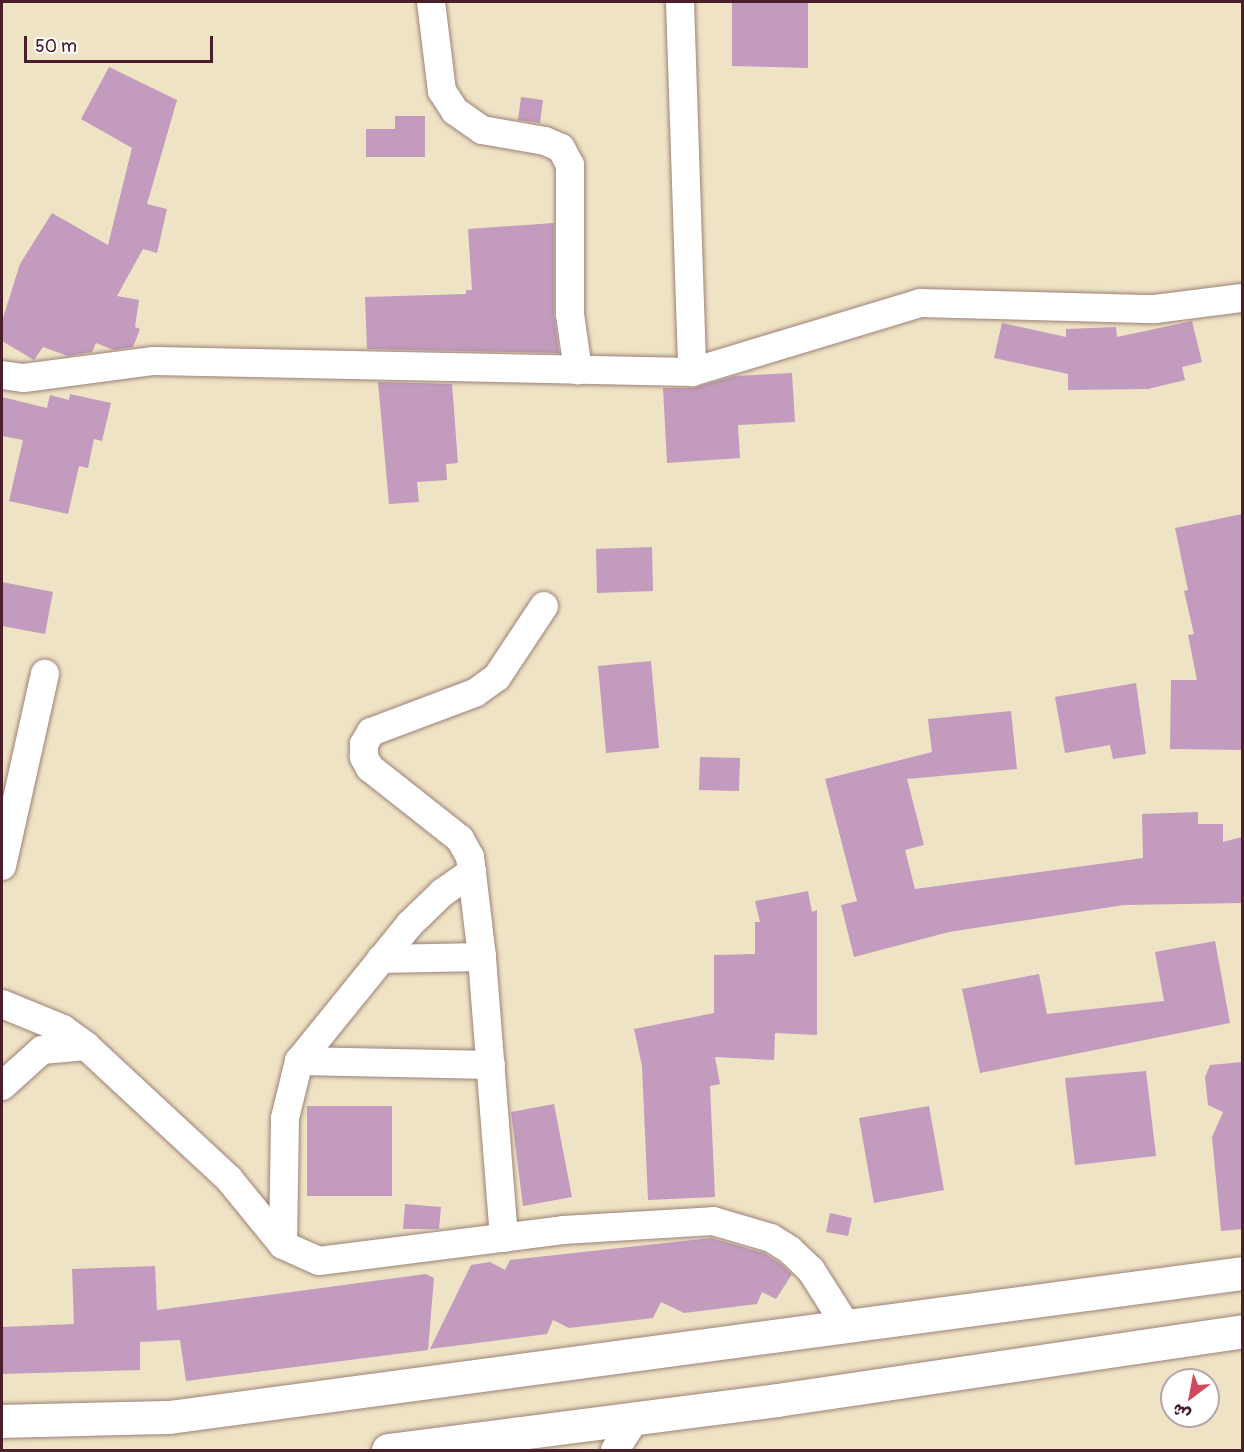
<!DOCTYPE html>
<html>
<head>
<meta charset="utf-8">
<style>
	body { margin:0 }
	#map { position:relative; width:1244px; height:1452px; overflow:hidden; background:#efe3c5; font-family:Pangolin,"Playpen Sans Arabic",sans-serif }
	div>[style] { position:absolute }
	.building>* { inset:0; background:#c29bbe }
	.roads { filter:drop-shadow(0 0 2px #9c8178) drop-shadow(0 0 2px #9c8178) }
	.minor>* { height:28px; margin:-14px; padding:0 14px; transform-origin:14px; border-radius:14px; background:#fff }
	.major>* { height:33px; margin:-16.5px; padding:0 16.5px; transform-origin:16.5px; border-radius:16.5px; background:#fff }
	span { translate:-50% -50%; white-space:nowrap; text-align:center; line-height:1.15; -webkit-text-stroke:6px #fff; paint-order:stroke }
	.frame { position:absolute; inset:0; border:3px solid #4a1f2b; pointer-events:none }
	.north { position:absolute; left:1160px; top:1368px; width:60px; height:60px; box-sizing:border-box; background:#fff; border:2px solid #b7a5aa; border-radius:50%; rotate:212deg; font-size:16px; font-weight:700; line-height:24px; text-align:center; color:#4a1f2b }
	.north::after { content:''; display:block; margin:auto; width:21px; height:27px; background:#d1495b; clip-path:polygon(50% 0,100% 100%,50% 72%,0 100%) }
	.scale { position:absolute; left:24px; top:36px; width:189px; height:27px; box-sizing:border-box; border:3px solid #4a1f2b; border-top:0; padding-left:8px; font-size:18px; line-height:21px; white-space:nowrap; color:#4a1f2b; -webkit-text-stroke:4px #fff; paint-order:stroke }
</style>
</head>
<body>
<div id="map">
	<div class="building">
		<div style="clip-path:polygon(732px 2px,808px 2px,808px 68px,732px 66px)"></div>
		<div style="clip-path:polygon(109px 67px,177px 100px,147px 204px,167px 209px,157px 253px,143px 249px,117px 296px,139px 300px,135px 327px,140px 329px,133px 347px,114px 350px,96px 343px,92px 352px,68px 356px,43px 347px,34px 360px,2px 341px,2px 321px,20px 264px,52px 213px,108px 245px,132px 148px,81px 119px)"></div>
		<div style="clip-path:polygon(521px 97px,543px 100px,540px 123px,518px 120px)"></div>
		<div style="clip-path:polygon(395px 116px,425px 116px,425px 157px,366px 157px,366px 129px,395px 129px)"></div>
		<div style="clip-path:polygon(554px 223px,554px 314px,559px 353px,367px 349px,365px 297px,466px 294px,466px 290px,472px 290px,468px 229px)"></div>
		<div style="clip-path:polygon(1192px 321px,1202px 362px,1182px 367px,1185px 380px,1148px 389px,1068px 390px,1068px 374px,994px 358px,1002px 323px,1066px 337px,1066px 329px,1116px 327px,1117px 337px)"></div>
		<div style="clip-path:polygon(792px 373px,795px 422px,738px 425px,740px 458px,667px 463px,663px 388px,693px 388px,735px 376px)"></div>
		<div style="clip-path:polygon(378px 382px,452px 384px,458px 463px,446px 464px,447px 480px,417px 482px,419px 502px,389px 504px)"></div>
		<div style="clip-path:polygon(70px 394px,111px 403px,102px 441px,94px 439px,88px 468px,79px 466px,68px 514px,9px 501px,23px 440px,2px 436px,2px 397px,47px 408px,50px 395px,69px 400px)"></div>
		<div style="clip-path:polygon(1242px 514px,1242px 750px,1170px 749px,1171px 680px,1197px 680px,1188px 635px,1194px 634px,1184px 591px,1188px 590px,1175px 528px)"></div>
		<div style="clip-path:polygon(652px 547px,653px 591px,597px 593px,596px 549px)"></div>
		<div style="clip-path:polygon(2px 582px,53px 592px,45px 634px,2px 626px)"></div>
		<div style="clip-path:polygon(651px 661px,659px 748px,606px 753px,598px 666px)"></div>
		<div style="clip-path:polygon(1136px 683px,1146px 754px,1113px 759px,1110px 745px,1065px 753px,1055px 697px)"></div>
		<div style="clip-path:polygon(1011px 711px,1017px 769px,907px 779px,924px 845px,905px 850px,915px 889px,1143px 858px,1142px 814px,1198px 812px,1198px 824px,1223px 824px,1223px 842px,1242px 837px,1242px 903px,1124px 905px,949px 932px,854px 957px,841px 905px,857px 901px,825px 779px,932px 752px,928px 719px)"></div>
		<div style="clip-path:polygon(700px 757px,740px 758px,739px 791px,699px 790px)"></div>
		<div style="clip-path:polygon(808px 891px,812px 912px,817px 910px,817px 1035px,775px 1033px,774px 1060px,715px 1057px,720px 1084px,710px 1086px,715px 1197px,648px 1200px,642px 1066px,634px 1029px,714px 1013px,714px 955px,755px 954px,755px 922px,760px 922px,755px 901px)"></div>
		<div style="clip-path:polygon(1215px 941px,1230px 1023px,980px 1073px,962px 989px,1039px 974px,1047px 1014px,1164px 1001px,1155px 952px)"></div>
		<div style="clip-path:polygon(1242px 1062px,1242px 1229px,1221px 1231px,1212px 1137px,1223px 1112px,1208px 1105px,1205px 1077px,1210px 1065px)"></div>
		<div style="clip-path:polygon(1146px 1071px,1156px 1156px,1075px 1165px,1065px 1078px)"></div>
		<div style="clip-path:polygon(554px 1104px,572px 1197px,523px 1206px,511px 1112px)"></div>
		<div style="clip-path:polygon(307px 1106px,392px 1106px,392px 1196px,307px 1196px)"></div>
		<div style="clip-path:polygon(929px 1106px,944px 1190px,874px 1203px,859px 1118px)"></div>
		<div style="clip-path:polygon(405px 1204px,441px 1207px,439px 1229px,403px 1229px)"></div>
		<div style="clip-path:polygon(830px 1213px,852px 1218px,848px 1236px,826px 1232px)"></div>
		<div style="clip-path:polygon(711px 1238px,764px 1253px,780px 1263px,792px 1274px,776px 1299px,762px 1292px,757px 1304px,684px 1313px,661px 1302px,653px 1318px,569px 1328px,553px 1320px,547px 1334px,430px 1349px,471px 1265px,490px 1262px,505px 1270px,510px 1260px)"></div>
		<div style="clip-path:polygon(155px 1266px,157px 1310px,426px 1274px,434px 1278px,428px 1350px,186px 1381px,180px 1340px,140px 1342px,140px 1370px,2px 1374px,2px 1327px,74px 1324px,72px 1269px)"></div>
	</div>
	<div class="roads">
		<div class="minor">
			<div style="left:431px;top:2px;width:90px;rotate:83deg"></div>
			<div style="left:442px;top:91px;width:24px;rotate:57deg"></div>
			<div style="left:455px;top:111px;width:33px;rotate:35deg"></div>
			<div style="left:482px;top:130px;width:64px;rotate:9.9deg"></div>
			<div style="left:545px;top:141px;width:17px;rotate:24deg"></div>
			<div style="left:561px;top:148px;width:19px;rotate:62deg"></div>
			<div style="left:570px;top:165px;width:149px;rotate:90deg"></div>
			<div style="left:570px;top:314px;width:57px;rotate:81.9deg"></div>
			<div style="left:680px;top:2px;width:370px;rotate:88.1deg"></div>
			<div style="left:2px;top:375px;width:22px;rotate:8deg"></div>
			<div style="left:24px;top:378px;width:131px;rotate:-7.5deg"></div>
			<div style="left:154px;top:361px;width:538px;rotate:1.17deg"></div>
			<div style="left:692px;top:372px;width:238px;rotate:-16.8deg"></div>
			<div style="left:920px;top:303px;width:235px;rotate:1.5deg"></div>
			<div style="left:1155px;top:309px;width:88px;rotate:-7.2deg"></div>
			<div style="left:2px;top:866px;width:197px;rotate:-77.4deg"></div>
			<div style="left:381px;top:959px;width:101px;rotate:-1.1deg"></div>
			<div style="left:2px;top:1004px;width:66px;rotate:22.3deg"></div>
			<div style="left:63px;top:1029px;width:29px;rotate:36deg"></div>
			<div style="left:299px;top:1061px;width:192px;rotate:1.2deg"></div>
			<div style="left:2px;top:1086px;width:54px;rotate:-42deg"></div>
			<div style="left:42px;top:1050px;width:44px;rotate:-5.2deg"></div>
			<div style="left:86px;top:1046px;width:195px;rotate:42.9deg"></div>
			<div style="left:229px;top:1179px;width:85px;rotate:50.7deg"></div>
			<div style="left:283px;top:1245px;width:39px;rotate:24deg"></div>
			<div style="left:319px;top:1261px;width:246px;rotate:-7.2deg"></div>
			<div style="left:563px;top:1230px;width:150px;rotate:-3.4deg"></div>
			<div style="left:713px;top:1221px;width:60px;rotate:16.3deg"></div>
			<div style="left:771px;top:1238px;width:22px;rotate:32deg"></div>
			<div style="left:790px;top:1250px;width:29px;rotate:44deg"></div>
			<div style="left:811px;top:1270px;width:67px;rotate:57.7deg"></div>
			<div style="left:504px;top:1238px;width:282px;rotate:-94.5deg"></div>
			<div style="left:482px;top:957px;width:101px;rotate:-96.8deg"></div>
			<div style="left:470px;top:857px;width:21px;rotate:-119deg"></div>
			<div style="left:460px;top:839px;width:115px;rotate:-141.7deg"></div>
			<div style="left:370px;top:768px;width:13px;rotate:-119deg"></div>
			<div style="left:364px;top:757px;width:13px;rotate:-90deg"></div>
			<div style="left:364px;top:744px;width:14px;rotate:-60deg"></div>
			<div style="left:371px;top:732px;width:111px;rotate:-20.6deg"></div>
			<div style="left:475px;top:693px;width:27px;rotate:-36deg"></div>
			<div style="left:497px;top:677px;width:85px;rotate:-56.5deg"></div>
			<div style="left:283px;top:1245px;width:127px;rotate:-89.1deg"></div>
			<div style="left:285px;top:1118px;width:59px;rotate:-76.2deg"></div>
			<div style="left:299px;top:1061px;width:176px;rotate:-51deg"></div>
			<div style="left:410px;top:924px;width:45px;rotate:-44.1deg"></div>
			<div style="left:442px;top:893px;width:37px;rotate:-35deg"></div>
			<div style="left:615px;top:1450px;width:40px;rotate:-57.1deg"></div>
		</div>
		<div class="major">
			<div style="left:2px;top:1421px;width:167px;rotate:-1.4deg"></div>
			<div style="left:169px;top:1417px;width:1083px;rotate:-7.64deg"></div>
			<div style="left:388px;top:1450px;width:392px;rotate:-7.3deg"></div>
			<div style="left:777px;top:1400px;width:470px;rotate:-8.4deg"></div>
		</div>
	</div>
	<div class="frame"></div>
	<div class="north">ش</div>
	<div class="scale">50 m</div>
</div>
</body>
</html>
